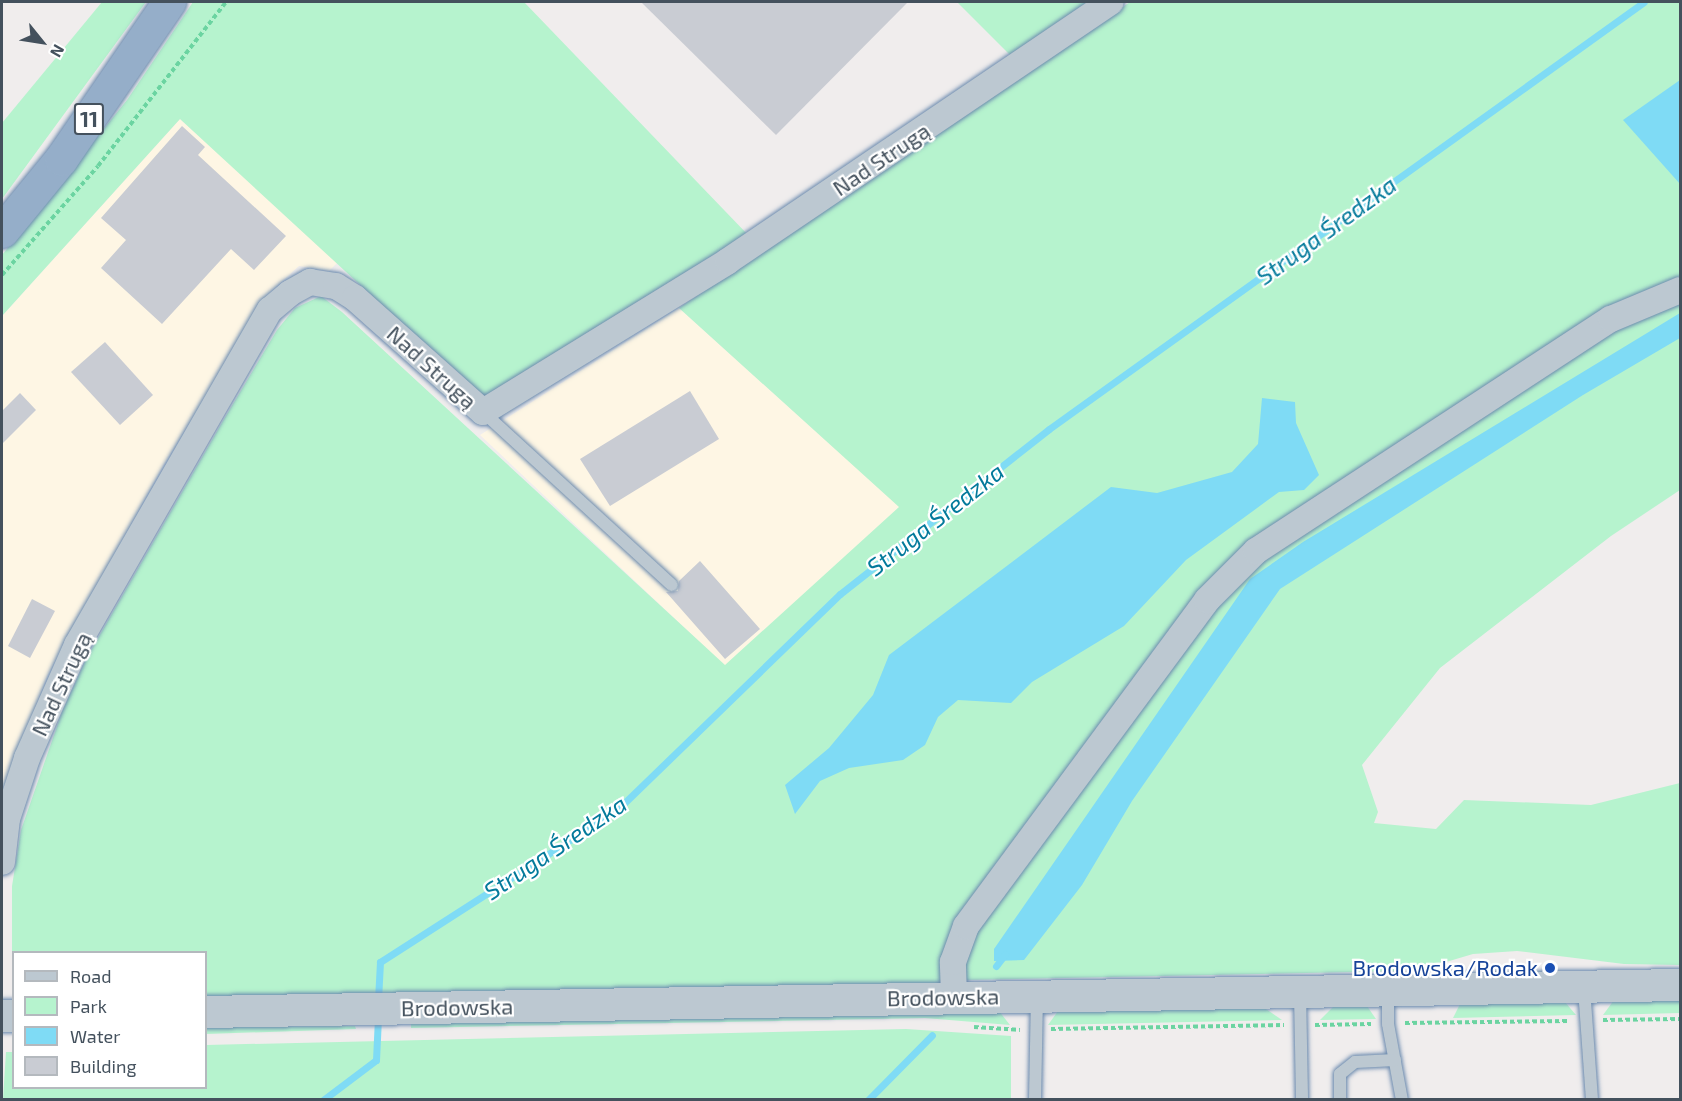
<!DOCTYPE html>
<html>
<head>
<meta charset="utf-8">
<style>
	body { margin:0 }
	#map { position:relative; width:1682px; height:1101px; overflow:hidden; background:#f0eded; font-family:"Exo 2",sans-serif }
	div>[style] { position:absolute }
	.commercial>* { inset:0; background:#fef6e4 }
	.green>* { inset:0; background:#b6f3ce }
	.water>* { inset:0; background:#7fdbf5 }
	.stream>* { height:7px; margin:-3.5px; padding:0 3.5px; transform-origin:3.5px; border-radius:3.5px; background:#7fdbf5 }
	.building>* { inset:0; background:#c9ccd3 }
	.path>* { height:4px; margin-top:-2px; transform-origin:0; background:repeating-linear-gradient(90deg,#6bd4a1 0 4.5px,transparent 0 7.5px) }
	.roads { filter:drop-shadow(0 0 2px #6b8aae) drop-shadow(0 0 2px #6b8aae) }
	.service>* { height:12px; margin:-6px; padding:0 6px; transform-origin:6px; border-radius:6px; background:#bcc8d1 }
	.minor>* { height:26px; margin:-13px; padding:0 13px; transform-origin:13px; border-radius:13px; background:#bcc8d1 }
	.tertiary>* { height:32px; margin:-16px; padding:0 16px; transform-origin:16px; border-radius:16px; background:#bcc8d1 }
	.trunk>* { height:33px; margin:-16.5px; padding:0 16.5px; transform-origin:16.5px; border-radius:16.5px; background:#95aec9 }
	.dots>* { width:16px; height:16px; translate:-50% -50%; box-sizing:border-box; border:3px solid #fff; border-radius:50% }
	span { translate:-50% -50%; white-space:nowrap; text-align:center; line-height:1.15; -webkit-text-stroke:4.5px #fff; paint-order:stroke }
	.shield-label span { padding:2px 4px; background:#fff; border:2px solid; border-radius:4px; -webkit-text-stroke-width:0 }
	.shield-label { font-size:21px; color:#44515d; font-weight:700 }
	.street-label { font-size:22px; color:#44515d }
	.transit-label { font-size:22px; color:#164399 }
	.right { translate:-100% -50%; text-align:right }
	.water-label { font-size:24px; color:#037a9b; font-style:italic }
	.frame { position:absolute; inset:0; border:3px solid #44515d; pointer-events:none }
	.legend { position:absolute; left:12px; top:951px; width:195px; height:138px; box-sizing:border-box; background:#fff; border:2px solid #b4b9be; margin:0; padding:8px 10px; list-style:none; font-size:18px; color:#44515d }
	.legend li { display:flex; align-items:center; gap:12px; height:30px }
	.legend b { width:30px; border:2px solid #b4b9be }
	.north { position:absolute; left:12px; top:12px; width:60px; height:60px; -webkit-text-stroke:4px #fff; paint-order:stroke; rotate:120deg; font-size:16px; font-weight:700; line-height:24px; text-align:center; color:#44515d }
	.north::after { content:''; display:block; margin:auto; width:21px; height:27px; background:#44515d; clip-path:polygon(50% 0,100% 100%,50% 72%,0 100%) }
</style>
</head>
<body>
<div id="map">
	<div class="commercial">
		<div style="clip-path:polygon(180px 119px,338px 262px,329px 271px,299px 266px,269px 293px,164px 464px,47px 676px,2px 797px,2px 316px)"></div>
		<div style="clip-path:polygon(679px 308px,900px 507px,725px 666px,480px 435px)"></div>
	</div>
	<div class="green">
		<div style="clip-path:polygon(102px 2px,146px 2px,2px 199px,2px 123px)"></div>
		<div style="clip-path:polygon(193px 2px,524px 2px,750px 237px,485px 400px,180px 119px,2px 316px,2px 255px,127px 100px)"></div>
		<div style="clip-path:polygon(957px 2px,1090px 2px,1012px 57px)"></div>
		<div style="clip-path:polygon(1130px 2px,1680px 2px,1680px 280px,1203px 593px,943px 983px,206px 997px,206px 952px,14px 952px,12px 1002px,12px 886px,21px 830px,62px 712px,87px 657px,224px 419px,277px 330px,295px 308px,321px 296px,342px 312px,725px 665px,899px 507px,679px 308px)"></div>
		<div style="clip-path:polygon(1680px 296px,1680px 490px,1611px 536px,1440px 668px,1362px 765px,1378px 812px,1374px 823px,1436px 829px,1464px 800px,1591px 805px,1680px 783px,1680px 965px,1624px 964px,1517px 951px,1473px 954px,1446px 962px,1403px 966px,1403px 971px,966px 980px,962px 968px,966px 949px,1012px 877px,1241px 572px,1547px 366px)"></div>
		<div style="clip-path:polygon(1680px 996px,1680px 1013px,1603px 1015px,1614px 1000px)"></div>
		<div style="clip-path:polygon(1565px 1002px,1576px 1015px,1453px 1018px,1460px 1004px)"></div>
		<div style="clip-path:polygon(1260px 1005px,1282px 1020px,1048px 1025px,1058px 1011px)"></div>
		<div style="clip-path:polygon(1335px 1005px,1367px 1006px,1376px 1019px,1320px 1020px)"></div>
		<div style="clip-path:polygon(999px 1011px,1010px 1025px,925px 1018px,411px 1028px,411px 1024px)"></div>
		<div style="clip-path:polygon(355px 1026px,356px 1029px,206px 1034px,206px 1027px)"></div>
		<div style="clip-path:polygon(906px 1029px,1011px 1036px,1011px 1098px,3px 1099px,6px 1052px,13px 1052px,14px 1088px,206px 1088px,206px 1045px)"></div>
	</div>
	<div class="water">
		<div style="clip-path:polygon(1680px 80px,1680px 184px,1623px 120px)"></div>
		<div style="clip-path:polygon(1680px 313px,1680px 338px,1583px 395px,1280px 589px,1132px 801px,1082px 885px,1024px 960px,994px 961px,994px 949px,1250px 579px,1303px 542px)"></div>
		<div style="clip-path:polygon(1262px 398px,1295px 402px,1296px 423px,1319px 475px,1304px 490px,1279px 492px,1186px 560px,1124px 626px,1032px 682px,1011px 703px,958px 700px,938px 717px,925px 745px,903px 760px,849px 768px,820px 781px,795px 814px,785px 785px,829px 748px,873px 695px,889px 655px,1111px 487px,1157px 493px,1232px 472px,1258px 444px)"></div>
	</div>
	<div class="stream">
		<div style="left:996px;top:966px;width:15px;rotate:-53deg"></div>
		<div style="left:378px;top:1000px;width:38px;rotate:-87deg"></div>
		<div style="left:380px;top:962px;width:282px;rotate:-32.7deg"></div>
		<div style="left:617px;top:810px;width:310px;rotate:-44.1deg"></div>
		<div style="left:840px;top:594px;width:266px;rotate:-38.3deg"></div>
		<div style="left:1049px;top:429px;width:732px;rotate:-35.67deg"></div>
		<div style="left:323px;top:1100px;width:66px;rotate:-37deg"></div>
		<div style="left:376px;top:1060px;width:43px;rotate:-87.3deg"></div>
		<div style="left:868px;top:1100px;width:91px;rotate:-45.4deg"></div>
	</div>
	<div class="building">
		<div style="clip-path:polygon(641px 2px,908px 2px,776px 135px)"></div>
		<div style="clip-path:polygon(182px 126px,205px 147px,198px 155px,286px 236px,254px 270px,231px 249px,162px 324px,101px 268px,126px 240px,101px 218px)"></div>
		<div style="clip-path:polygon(105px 342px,153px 395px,120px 425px,71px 372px)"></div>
		<div style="clip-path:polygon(690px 391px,719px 439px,610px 506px,580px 459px)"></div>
		<div style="clip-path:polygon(20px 393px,36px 410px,2px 444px,2px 411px)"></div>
		<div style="clip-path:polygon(700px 561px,760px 629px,725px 659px,666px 592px,678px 591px,679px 581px)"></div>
		<div style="clip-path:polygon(32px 599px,55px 611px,30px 658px,8px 646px)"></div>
	</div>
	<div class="path">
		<div style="left:2px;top:275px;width:145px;rotate:-48.6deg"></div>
		<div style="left:98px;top:166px;width:208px;rotate:-52deg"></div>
		<div style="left:1603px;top:1020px;width:77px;rotate:-0.7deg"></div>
		<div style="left:1405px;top:1023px;width:164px;rotate:-0.7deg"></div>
		<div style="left:1315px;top:1025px;width:56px;rotate:-1deg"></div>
		<div style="left:974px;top:1027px;width:46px;rotate:3.7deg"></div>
		<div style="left:1051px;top:1029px;width:233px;rotate:-1deg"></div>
	</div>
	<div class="roads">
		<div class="service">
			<div style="left:483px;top:412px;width:256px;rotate:42.5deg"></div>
			<div style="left:1584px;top:988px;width:112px;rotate:85.9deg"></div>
			<div style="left:1388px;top:991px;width:33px;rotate:90deg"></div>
			<div style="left:1388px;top:1024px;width:77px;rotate:79.6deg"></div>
			<div style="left:1300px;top:993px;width:107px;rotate:88.9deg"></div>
			<div style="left:1035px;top:1100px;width:104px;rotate:-88.9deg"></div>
			<div style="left:1340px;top:1100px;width:26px;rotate:-90deg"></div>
			<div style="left:1340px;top:1074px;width:19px;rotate:-39deg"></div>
			<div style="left:1355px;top:1062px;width:40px;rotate:-2.9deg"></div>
		</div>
		<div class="minor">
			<div style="left:2px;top:862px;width:43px;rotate:-83.4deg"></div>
			<div style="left:7px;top:819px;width:64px;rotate:-71.8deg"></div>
			<div style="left:27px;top:758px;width:124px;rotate:-66.1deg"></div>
			<div style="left:77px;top:645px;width:387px;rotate:-60.1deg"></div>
			<div style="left:270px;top:310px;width:26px;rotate:-40deg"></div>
			<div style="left:290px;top:293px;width:23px;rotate:-29deg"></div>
			<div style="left:310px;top:282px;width:26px;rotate:9deg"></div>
			<div style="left:336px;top:286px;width:22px;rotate:32deg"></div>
			<div style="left:355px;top:298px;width:171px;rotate:41.7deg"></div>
			<div style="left:483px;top:412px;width:288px;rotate:-31.6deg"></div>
			<div style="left:728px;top:261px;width:462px;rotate:-34.1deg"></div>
			<div style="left:954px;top:996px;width:34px;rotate:-92deg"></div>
			<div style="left:953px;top:962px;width:38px;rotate:-70deg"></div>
			<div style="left:966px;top:926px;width:405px;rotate:-53.5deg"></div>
			<div style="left:1207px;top:600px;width:69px;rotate:-45deg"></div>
			<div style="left:1256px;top:551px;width:424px;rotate:-33.2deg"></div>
			<div style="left:1611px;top:319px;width:75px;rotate:-22.8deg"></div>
		</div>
		<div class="tertiary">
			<div style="left:206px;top:1012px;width:1474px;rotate:-1.05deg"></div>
			<div style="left:2px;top:1016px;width:12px"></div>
		</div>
		<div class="trunk">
			<div style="left:2px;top:231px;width:93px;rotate:-50.7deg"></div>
			<div style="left:61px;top:159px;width:191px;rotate:-55.5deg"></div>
		</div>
	</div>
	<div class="dots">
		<div style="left:1550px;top:968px;background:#1a4fb4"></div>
	</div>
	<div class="shield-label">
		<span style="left:89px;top:119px">11</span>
	</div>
	<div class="street-label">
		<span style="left:881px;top:159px;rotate:-34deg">Nad Strugą</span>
		<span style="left:432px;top:367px;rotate:42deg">Nad Strugą</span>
		<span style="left:61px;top:684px;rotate:-65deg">Nad Strugą</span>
		<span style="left:943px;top:997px;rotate:-1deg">Brodowska</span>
		<span style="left:457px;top:1007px;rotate:-1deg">Brodowska</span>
	</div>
	<div class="transit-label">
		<span class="right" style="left:1538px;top:968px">Brodowska/Rodak</span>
	</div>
	<div class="water-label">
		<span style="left:1326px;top:230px;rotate:-36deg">Struga Średzka</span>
		<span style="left:935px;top:519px;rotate:-38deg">Struga Średzka</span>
		<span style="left:555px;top:847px;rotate:-34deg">Struga Średzka</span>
	</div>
	<div class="frame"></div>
	<ul class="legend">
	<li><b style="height:8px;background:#bcc8d1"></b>Road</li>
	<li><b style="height:16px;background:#b6f3ce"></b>Park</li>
	<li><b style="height:16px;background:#7fdbf5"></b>Water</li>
	<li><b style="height:16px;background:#c9ccd3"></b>Building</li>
	</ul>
	<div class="north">N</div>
</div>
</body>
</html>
